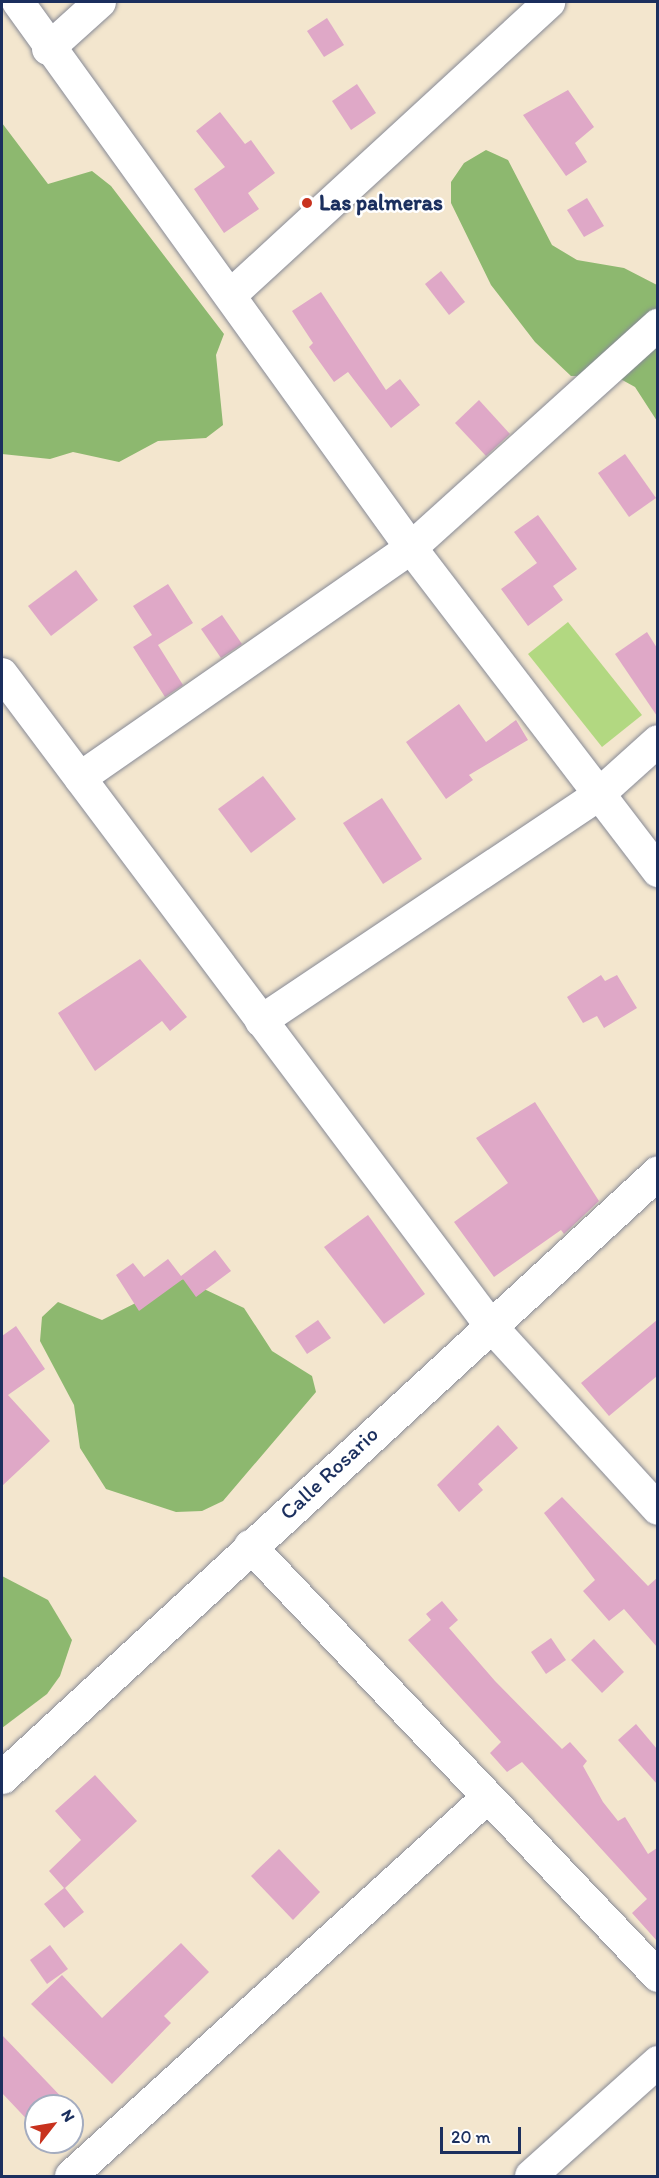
<!DOCTYPE html>
<html>
<head>
<meta charset="utf-8">
<style>
	body { margin:0 }
	#map { position:relative; width:659px; height:2178px; overflow:hidden; background:#f3e6ce; font-family:Itim,sans-serif }
	div>[style] { position:absolute }
	.green>* { inset:0; background:#b2d881 }
	.forest>* { inset:0; background:#8db86f }
	.building>* { inset:0; background:#dfa8c7 }
	.roads { filter:drop-shadow(0 0 2px #878a96) drop-shadow(0 0 2px #878a96) }
	.minor>* { height:32px; margin:-16px; padding:0 16px; transform-origin:16px; border-radius:16px; background:#fff }
	.major>* { height:33px; margin:-16.5px; padding:0 16.5px; transform-origin:16.5px; border-radius:16.5px; background:#fff }
	.dots>* { width:16px; height:16px; translate:-50% -50%; box-sizing:border-box; border:3px solid #fff; border-radius:50% }
	span { translate:-50% -50%; white-space:nowrap; text-align:center; line-height:1.15; -webkit-text-stroke:5px #fff; paint-order:stroke }
	.poi-label { font-size:22px; color:#1b2f5e; font-weight:700 }
	.left { translate:0 -50%; text-align:left }
	.street-label { font-size:22px; color:#1b2f5e }
	.frame { position:absolute; inset:0; border:3px solid #1b2f5e; pointer-events:none }
	.north { position:absolute; left:24px; top:2094px; width:60px; height:60px; box-sizing:border-box; background:#fff; border:2px solid #a4acbf; border-radius:50%; rotate:59deg; font-size:16px; font-weight:700; line-height:24px; text-align:center; color:#1b2f5e }
	.north::after { content:''; display:block; margin:auto; width:21px; height:27px; background:#c8321e; clip-path:polygon(50% 0,100% 100%,50% 72%,0 100%) }
	.scale { position:absolute; left:440px; top:2127px; width:81px; height:27px; box-sizing:border-box; border:3px solid #1b2f5e; border-top:0; padding-left:8px; font-size:18px; line-height:21px; white-space:nowrap; color:#1b2f5e; -webkit-text-stroke:4px #fff; paint-order:stroke }
</style>
</head>
<body>
<div id="map">
	<div class="green">
		<div style="clip-path:polygon(568px 622px,642px 715px,602px 747px,528px 654px)"></div>
	</div>
	<div class="forest">
		<div style="clip-path:polygon(2px 123px,48px 184px,92px 171px,111px 186px,224px 334px,216px 355px,223px 425px,206px 438px,158px 441px,119px 462px,73px 452px,50px 459px,2px 454px)"></div>
		<div style="clip-path:polygon(486px 150px,508px 160px,552px 245px,577px 260px,624px 268px,657px 285px,657px 421px,635px 387px,615px 376px,571px 376px,535px 342px,491px 285px,451px 203px,451px 182px,464px 163px)"></div>
		<div style="clip-path:polygon(183px 1279px,244px 1308px,272px 1351px,312px 1376px,316px 1392px,223px 1501px,202px 1511px,176px 1512px,106px 1489px,80px 1448px,74px 1405px,40px 1341px,42px 1317px,58px 1302px,102px 1320px)"></div>
		<div style="clip-path:polygon(2px 1576px,48px 1600px,72px 1640px,60px 1676px,47px 1694px,2px 1728px)"></div>
	</div>
	<div class="building">
		<div style="clip-path:polygon(327px 18px,344px 45px,324px 57px,307px 31px)"></div>
		<div style="clip-path:polygon(357px 84px,376px 113px,351px 130px,332px 101px)"></div>
		<div style="clip-path:polygon(568px 90px,594px 127px,575px 143px,587px 162px,566px 176px,523px 115px)"></div>
		<div style="clip-path:polygon(220px 112px,245px 144px,251px 140px,275px 173px,248px 193px,259px 209px,224px 233px,194px 189px,225px 167px,196px 131px)"></div>
		<div style="clip-path:polygon(587px 198px,604px 226px,584px 237px,567px 210px)"></div>
		<div style="clip-path:polygon(441px 271px,465px 302px,449px 315px,425px 284px)"></div>
		<div style="clip-path:polygon(321px 292px,386px 390px,400px 379px,420px 405px,391px 428px,348px 372px,334px 382px,309px 347px,313px 343px,292px 311px)"></div>
		<div style="clip-path:polygon(479px 400px,510px 434px,486px 456px,455px 423px)"></div>
		<div style="clip-path:polygon(625px 454px,656px 498px,629px 517px,598px 473px)"></div>
		<div style="clip-path:polygon(538px 515px,577px 569px,553px 586px,563px 600px,528px 626px,501px 589px,537px 563px,514px 532px)"></div>
		<div style="clip-path:polygon(76px 570px,98px 600px,51px 636px,28px 606px)"></div>
		<div style="clip-path:polygon(168px 584px,193px 623px,158px 645px,183px 685px,165px 697px,133px 647px,152px 635px,133px 606px)"></div>
		<div style="clip-path:polygon(222px 615px,242px 644px,221px 658px,201px 629px)"></div>
		<div style="clip-path:polygon(647px 632px,657px 648px,657px 716px,615px 654px)"></div>
		<div style="clip-path:polygon(459px 704px,486px 742px,516px 720px,528px 740px,469px 775px,473px 780px,446px 799px,406px 742px)"></div>
		<div style="clip-path:polygon(263px 776px,296px 819px,251px 853px,218px 809px)"></div>
		<div style="clip-path:polygon(382px 798px,422px 859px,383px 884px,343px 823px)"></div>
		<div style="clip-path:polygon(140px 959px,187px 1017px,170px 1031px,162px 1021px,95px 1071px,58px 1013px)"></div>
		<div style="clip-path:polygon(601px 975px,605px 981px,617px 975px,637px 1008px,604px 1028px,597px 1016px,583px 1023px,567px 997px)"></div>
		<div style="clip-path:polygon(535px 1102px,599px 1201px,564px 1234px,561px 1230px,494px 1277px,454px 1222px,508px 1183px,476px 1138px)"></div>
		<div style="clip-path:polygon(368px 1215px,425px 1294px,384px 1324px,324px 1247px)"></div>
		<div style="clip-path:polygon(215px 1250px,231px 1271px,196px 1297px,183px 1279px,139px 1311px,116px 1275px,133px 1263px,144px 1277px,168px 1259px,181px 1276px)"></div>
		<div style="clip-path:polygon(318px 1320px,331px 1338px,307px 1354px,295px 1336px)"></div>
		<div style="clip-path:polygon(657px 1320px,657px 1376px,609px 1416px,581px 1383px)"></div>
		<div style="clip-path:polygon(16px 1326px,45px 1369px,8px 1395px,50px 1441px,2px 1486px,2px 1336px)"></div>
		<div style="clip-path:polygon(498px 1425px,518px 1448px,478px 1484px,483px 1490px,459px 1512px,437px 1485px)"></div>
		<div style="clip-path:polygon(562px 1497px,648px 1586px,657px 1578px,657px 1647px,624px 1609px,609px 1621px,583px 1591px,595px 1580px,544px 1513px)"></div>
		<div style="clip-path:polygon(442px 1601px,458px 1620px,449px 1628px,495px 1681px,562px 1749px,570px 1742px,587px 1761px,583px 1766px,603px 1802px,618px 1821px,625px 1817px,648px 1854px,657px 1848px,657px 1941px,632px 1913px,647px 1899px,522px 1762px,507px 1772px,490px 1753px,501px 1742px,408px 1640px,431px 1620px,426px 1614px)"></div>
		<div style="clip-path:polygon(551px 1638px,566px 1660px,546px 1674px,531px 1652px)"></div>
		<div style="clip-path:polygon(594px 1639px,624px 1672px,602px 1693px,571px 1660px)"></div>
		<div style="clip-path:polygon(636px 1724px,657px 1749px,657px 1784px,618px 1740px)"></div>
		<div style="clip-path:polygon(95px 1775px,137px 1821px,65px 1888px,84px 1912px,64px 1928px,44px 1904px,64px 1888px,49px 1871px,81px 1840px,55px 1811px)"></div>
		<div style="clip-path:polygon(279px 1849px,320px 1892px,293px 1920px,251px 1876px)"></div>
		<div style="clip-path:polygon(181px 1943px,209px 1972px,164px 2016px,171px 2023px,112px 2084px,31px 2004px,62px 1975px,102px 2018px)"></div>
		<div style="clip-path:polygon(50px 1945px,68px 1969px,47px 1984px,30px 1960px)"></div>
		<div style="clip-path:polygon(2px 2035px,70px 2106px,36px 2106px,36px 2129px,2px 2093px)"></div>
	</div>
	<div class="roads">
		<div class="minor">
			<div style="left:18px;top:2px;width:673px;rotate:54.25deg"></div>
			<div style="left:411px;top:548px;width:407px;rotate:52.6deg"></div>
			<div style="left:48px;top:49px;width:70px;rotate:-42.1deg"></div>
			<div style="left:232px;top:294px;width:431px;rotate:-42.6deg"></div>
			<div style="left:2px;top:674px;width:814px;rotate:53.14deg"></div>
			<div style="left:490px;top:1325px;width:249px;rotate:47.6deg"></div>
			<div style="left:80px;top:778px;width:403px;rotate:-34.8deg"></div>
			<div style="left:411px;top:548px;width:333px;rotate:-42.1deg"></div>
			<div style="left:261px;top:1021px;width:404px;rotate:-33.8deg"></div>
			<div style="left:597px;top:796px;width:82px;rotate:-42deg"></div>
			<div style="left:250px;top:1546px;width:593px;rotate:46.5deg"></div>
			<div style="left:71px;top:2176px;width:563px;rotate:-42.27deg"></div>
			<div style="left:531px;top:2176px;width:171px;rotate:-41.9deg"></div>
		</div>
		<div class="major">
			<div style="left:2px;top:1777px;width:892px;rotate:-42.68deg"></div>
		</div>
	</div>
	<div class="dots">
		<div style="left:307px;top:203px;background:#c8321e"></div>
	</div>
	<div class="poi-label">
		<span class="left" style="left:319px;top:203px">Las palmeras</span>
	</div>
	<div class="street-label">
		<span style="left:329px;top:1473px;rotate:-43deg">Calle Rosario</span>
	</div>
	<div class="frame"></div>
	<div class="north">N</div>
	<div class="scale">20 m</div>
</div>
</body>
</html>
